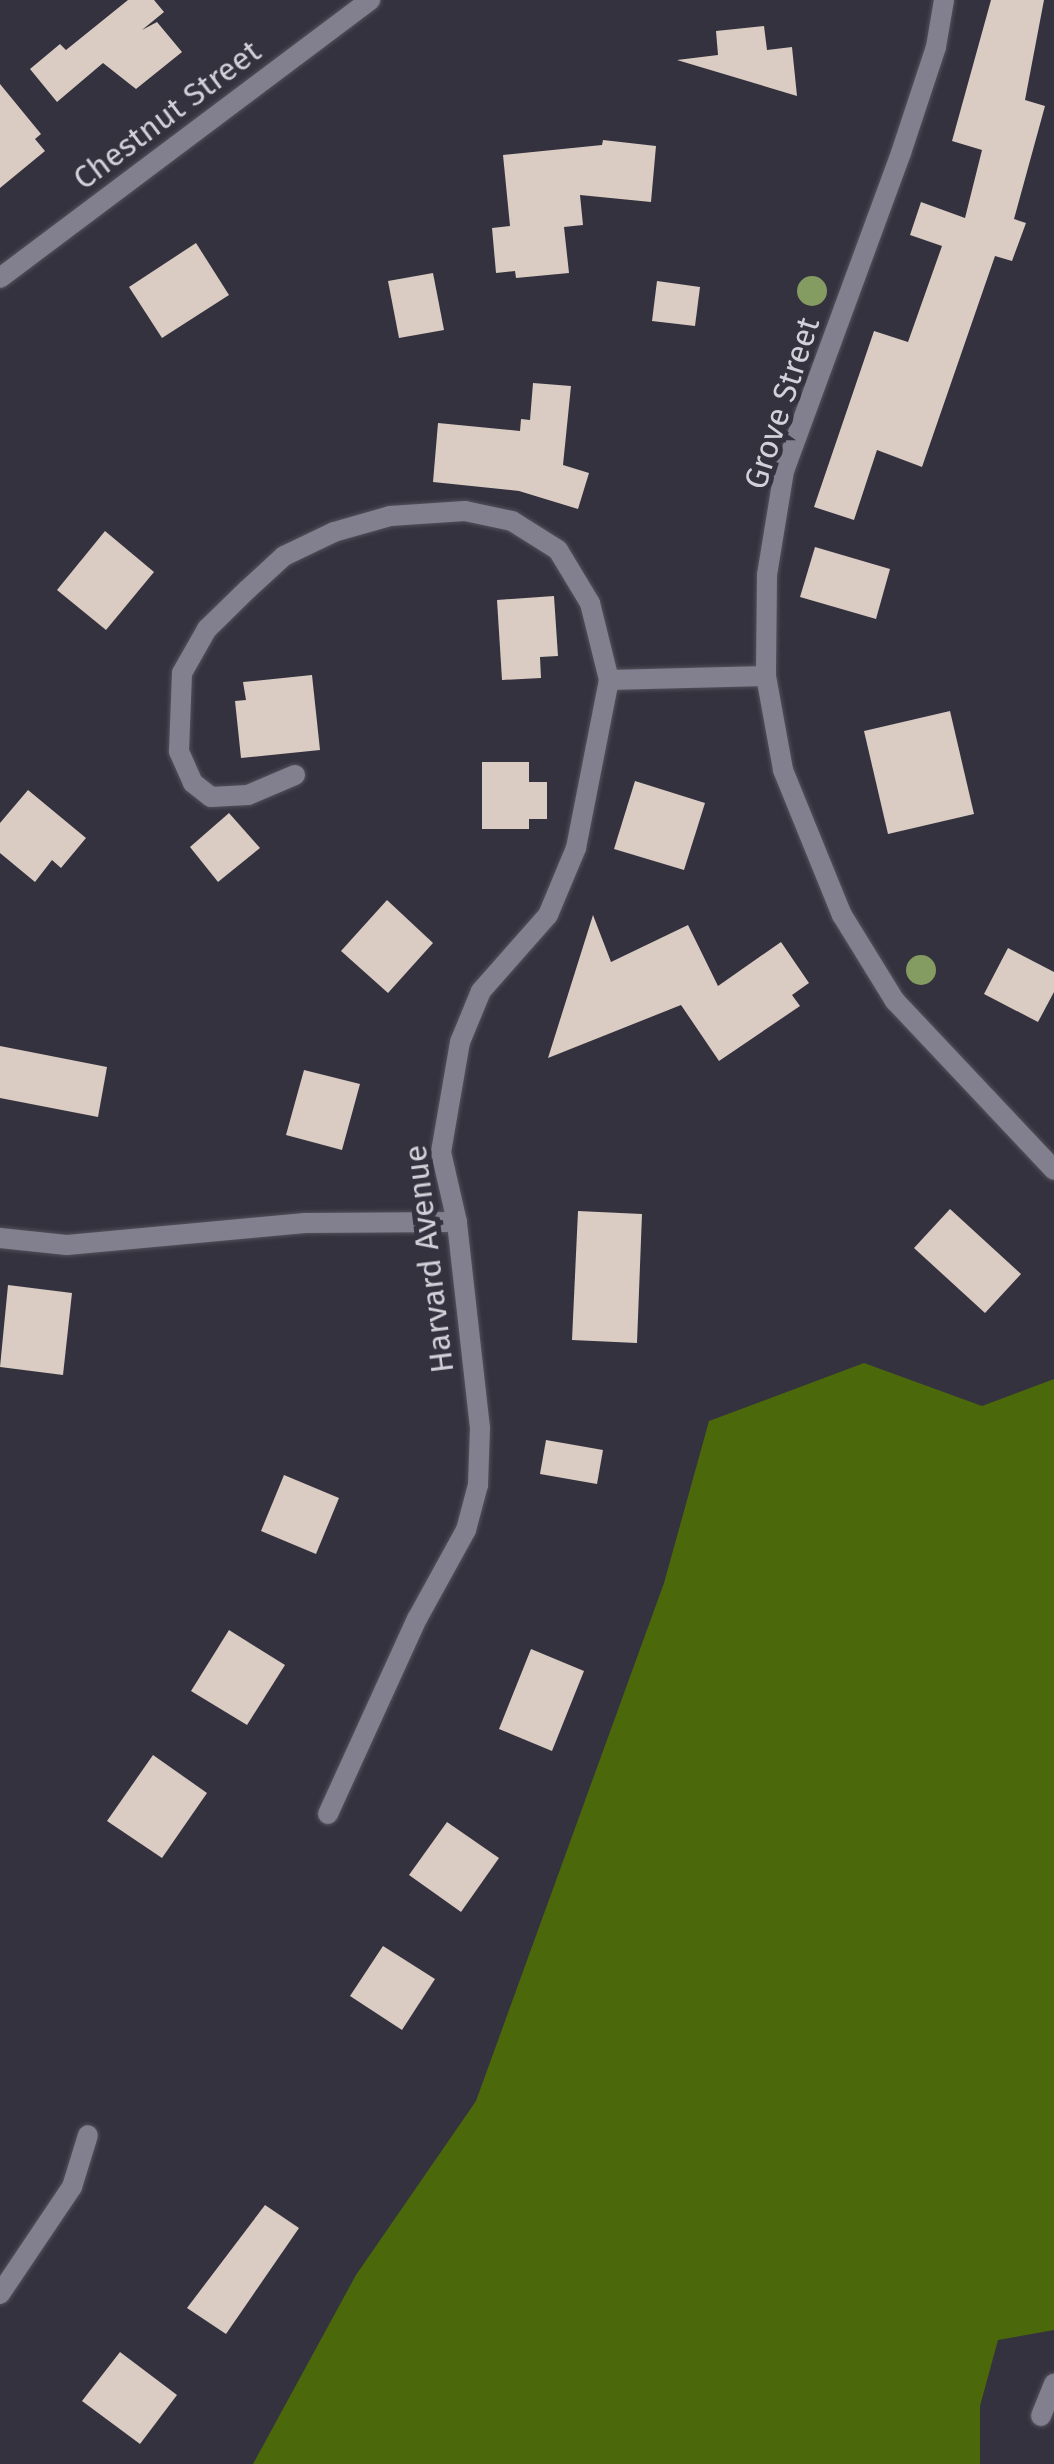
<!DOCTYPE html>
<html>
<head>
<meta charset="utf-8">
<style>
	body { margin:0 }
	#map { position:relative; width:1054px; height:2464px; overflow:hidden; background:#34323e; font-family:"Fira Sans",sans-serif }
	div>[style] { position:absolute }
	.green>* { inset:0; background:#4b680b }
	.building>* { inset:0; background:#dacbc3 }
	.roads { filter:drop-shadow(0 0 2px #53515b) drop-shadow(0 0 2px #53515b) }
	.lane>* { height:20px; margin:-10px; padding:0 10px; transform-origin:10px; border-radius:10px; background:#82808e }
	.street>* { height:20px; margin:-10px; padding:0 10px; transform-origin:10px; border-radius:10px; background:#82808e }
	.trees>* { width:30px; height:30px; margin:-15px; border-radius:50%; background:#849b62 }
	span { translate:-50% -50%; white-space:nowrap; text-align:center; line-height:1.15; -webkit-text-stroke:10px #34323e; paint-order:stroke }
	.street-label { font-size:32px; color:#d2d1d9 }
</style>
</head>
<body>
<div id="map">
	<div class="green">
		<div style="clip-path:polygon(864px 1363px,982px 1406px,1054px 1379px,1054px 2330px,998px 2340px,980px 2406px,980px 2464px,253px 2464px,356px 2275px,476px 2101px,664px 1583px,709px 1421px)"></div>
	</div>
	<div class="building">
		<div style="clip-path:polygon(128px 0,154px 0,164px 12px,142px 30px,157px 22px,182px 52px,136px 89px,103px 63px,57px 102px,30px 69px,60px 44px,66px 50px)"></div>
		<div style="clip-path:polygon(991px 0,1044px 0,1025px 100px,1045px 106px,1014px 219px,1026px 223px,1012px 261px,995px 256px,922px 467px,877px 450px,854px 520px,814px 507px,874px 331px,908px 342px,942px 246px,910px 235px,921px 202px,965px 218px,982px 150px,952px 141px)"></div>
		<div style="clip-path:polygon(764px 26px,767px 50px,792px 47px,797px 96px,677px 60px,718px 55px,716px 31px)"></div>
		<div style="clip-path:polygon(0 84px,41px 134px,35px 139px,45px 151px,0 188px)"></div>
		<div style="clip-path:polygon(603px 140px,656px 146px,651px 202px,580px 195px,583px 225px,564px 227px,569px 273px,516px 278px,515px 271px,496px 273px,492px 228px,510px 226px,503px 155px,602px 145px)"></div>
		<div style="clip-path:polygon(196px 243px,229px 295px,162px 338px,129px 287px)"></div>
		<div style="clip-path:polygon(433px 273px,444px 330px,399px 338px,388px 281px)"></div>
		<div style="clip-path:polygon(657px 281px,700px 287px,695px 326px,652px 321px)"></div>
		<div style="clip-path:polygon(533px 383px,571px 386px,563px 465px,589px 473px,578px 509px,519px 491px,433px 482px,438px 423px,520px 431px,521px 419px,530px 420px)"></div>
		<div style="clip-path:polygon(105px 531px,154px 572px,106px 630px,57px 590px)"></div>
		<div style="clip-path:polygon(815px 547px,890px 569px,876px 619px,800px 597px)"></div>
		<div style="clip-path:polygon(554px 596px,558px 656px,540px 657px,541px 678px,502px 680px,497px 600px)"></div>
		<div style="clip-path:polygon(312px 675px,320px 750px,241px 758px,235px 701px,246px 700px,243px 682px)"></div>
		<div style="clip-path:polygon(950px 711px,974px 814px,888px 834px,864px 731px)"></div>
		<div style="clip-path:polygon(482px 762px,529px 762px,529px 782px,547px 782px,547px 819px,529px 819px,529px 829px,482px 829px)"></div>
		<div style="clip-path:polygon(635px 781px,705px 803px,684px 870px,614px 849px)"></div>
		<div style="clip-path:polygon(28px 790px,86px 838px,61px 868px,52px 860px,35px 882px,0 853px,0 823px)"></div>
		<div style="clip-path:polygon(229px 813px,260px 848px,218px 882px,190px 847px)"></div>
		<div style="clip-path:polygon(387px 900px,433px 943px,388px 993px,341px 951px)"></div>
		<div style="clip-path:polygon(593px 915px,611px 962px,688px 925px,718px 986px,781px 942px,809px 983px,792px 995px,800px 1006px,719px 1061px,681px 1005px,548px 1058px)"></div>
		<div style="clip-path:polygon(1008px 948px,1054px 972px,1054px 992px,1038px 1022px,984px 994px)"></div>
		<div style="clip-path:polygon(0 1046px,107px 1067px,98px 1117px,0 1098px)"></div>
		<div style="clip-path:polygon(304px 1070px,360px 1084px,342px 1150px,286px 1135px)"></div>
		<div style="clip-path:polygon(950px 1209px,1021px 1274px,985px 1313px,914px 1248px)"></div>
		<div style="clip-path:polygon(578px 1211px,642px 1214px,637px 1343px,572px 1340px)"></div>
		<div style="clip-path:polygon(8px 1285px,72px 1293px,63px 1375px,0 1367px)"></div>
		<div style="clip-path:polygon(546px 1440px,603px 1450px,597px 1484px,540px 1474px)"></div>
		<div style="clip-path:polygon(284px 1475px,339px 1498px,316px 1554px,261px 1531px)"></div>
		<div style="clip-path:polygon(229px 1630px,285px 1665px,247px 1725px,191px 1691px)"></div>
		<div style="clip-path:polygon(531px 1649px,584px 1671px,552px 1751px,499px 1729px)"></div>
		<div style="clip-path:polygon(153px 1755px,207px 1793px,162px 1858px,107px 1821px)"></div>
		<div style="clip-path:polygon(447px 1822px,499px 1858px,461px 1912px,409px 1875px)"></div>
		<div style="clip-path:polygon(383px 1946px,435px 1979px,402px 2030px,350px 1996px)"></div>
		<div style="clip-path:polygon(265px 2205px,299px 2228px,226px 2334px,187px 2308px)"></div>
		<div style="clip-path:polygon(120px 2352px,177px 2395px,140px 2444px,82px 2401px)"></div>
	</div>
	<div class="roads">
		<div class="lane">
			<div style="left:295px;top:775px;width:51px;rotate:156.9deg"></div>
			<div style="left:248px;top:795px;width:37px;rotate:177deg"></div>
			<div style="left:211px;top:797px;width:23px;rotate:-142deg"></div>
			<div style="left:193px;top:783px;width:35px;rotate:-114deg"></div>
			<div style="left:179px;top:751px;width:78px;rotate:-87.8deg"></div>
			<div style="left:182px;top:673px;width:51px;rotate:-60.4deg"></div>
			<div style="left:207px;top:629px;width:57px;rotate:-44.3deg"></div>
			<div style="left:248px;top:589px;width:49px;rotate:-42.5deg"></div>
			<div style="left:284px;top:556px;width:55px;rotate:-25.6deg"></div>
			<div style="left:334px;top:532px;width:58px;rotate:-15.9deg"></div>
			<div style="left:390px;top:516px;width:75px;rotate:-3.8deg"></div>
			<div style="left:465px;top:511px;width:48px;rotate:12deg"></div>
			<div style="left:512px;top:521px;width:54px;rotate:32.2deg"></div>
			<div style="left:558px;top:550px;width:62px;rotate:58.9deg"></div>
			<div style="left:590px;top:603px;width:79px;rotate:76.1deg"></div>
			<div style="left:0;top:1238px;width:67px;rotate:6deg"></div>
			<div style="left:67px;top:1245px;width:239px;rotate:-5.3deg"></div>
			<div style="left:305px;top:1223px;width:152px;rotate:-0.4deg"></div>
			<div style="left:1041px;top:2416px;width:35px;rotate:-68deg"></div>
		</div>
		<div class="street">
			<div style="left:944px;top:0;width:48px;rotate:99.7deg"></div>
			<div style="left:936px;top:47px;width:112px;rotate:108.3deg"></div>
			<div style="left:901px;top:153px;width:339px;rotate:110.2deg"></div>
			<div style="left:784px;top:471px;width:105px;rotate:99.3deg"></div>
			<div style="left:767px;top:575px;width:101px;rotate:90.6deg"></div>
			<div style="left:766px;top:676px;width:96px;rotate:79.7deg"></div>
			<div style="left:783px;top:770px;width:157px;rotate:67.9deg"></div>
			<div style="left:842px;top:915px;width:101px;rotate:58.4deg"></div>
			<div style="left:895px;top:1001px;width:232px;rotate:46.7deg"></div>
			<div style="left:0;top:278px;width:463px;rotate:-36.9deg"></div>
			<div style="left:328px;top:1814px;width:214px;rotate:-65.5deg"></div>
			<div style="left:417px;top:1619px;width:102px;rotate:-61.2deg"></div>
			<div style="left:466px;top:1530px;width:47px;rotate:-75.1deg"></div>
			<div style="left:478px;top:1485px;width:57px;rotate:-88deg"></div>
			<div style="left:480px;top:1428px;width:207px;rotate:-96.4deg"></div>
			<div style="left:457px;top:1222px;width:72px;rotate:-102.9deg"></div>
			<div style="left:441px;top:1152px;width:112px;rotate:-80.2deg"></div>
			<div style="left:460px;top:1042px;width:55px;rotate:-67.6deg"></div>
			<div style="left:481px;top:991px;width:101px;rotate:-48.6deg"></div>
			<div style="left:548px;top:915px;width:73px;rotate:-67.3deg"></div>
			<div style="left:576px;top:848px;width:171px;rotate:-78.9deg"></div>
			<div style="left:609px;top:680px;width:157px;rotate:-1.5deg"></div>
			<div style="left:0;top:2294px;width:129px;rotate:-56.1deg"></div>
			<div style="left:72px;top:2187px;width:54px;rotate:-72.9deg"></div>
		</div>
	</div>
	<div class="trees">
		<div style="left:812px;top:291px"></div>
		<div style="left:921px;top:970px"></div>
	</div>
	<div class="street-label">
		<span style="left:167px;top:115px;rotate:-37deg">Chestnut Street</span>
		<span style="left:782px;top:403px;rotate:-72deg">Grove Street</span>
		<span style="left:429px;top:1259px;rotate:-97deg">Harvard Avenue</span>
	</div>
</div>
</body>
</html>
